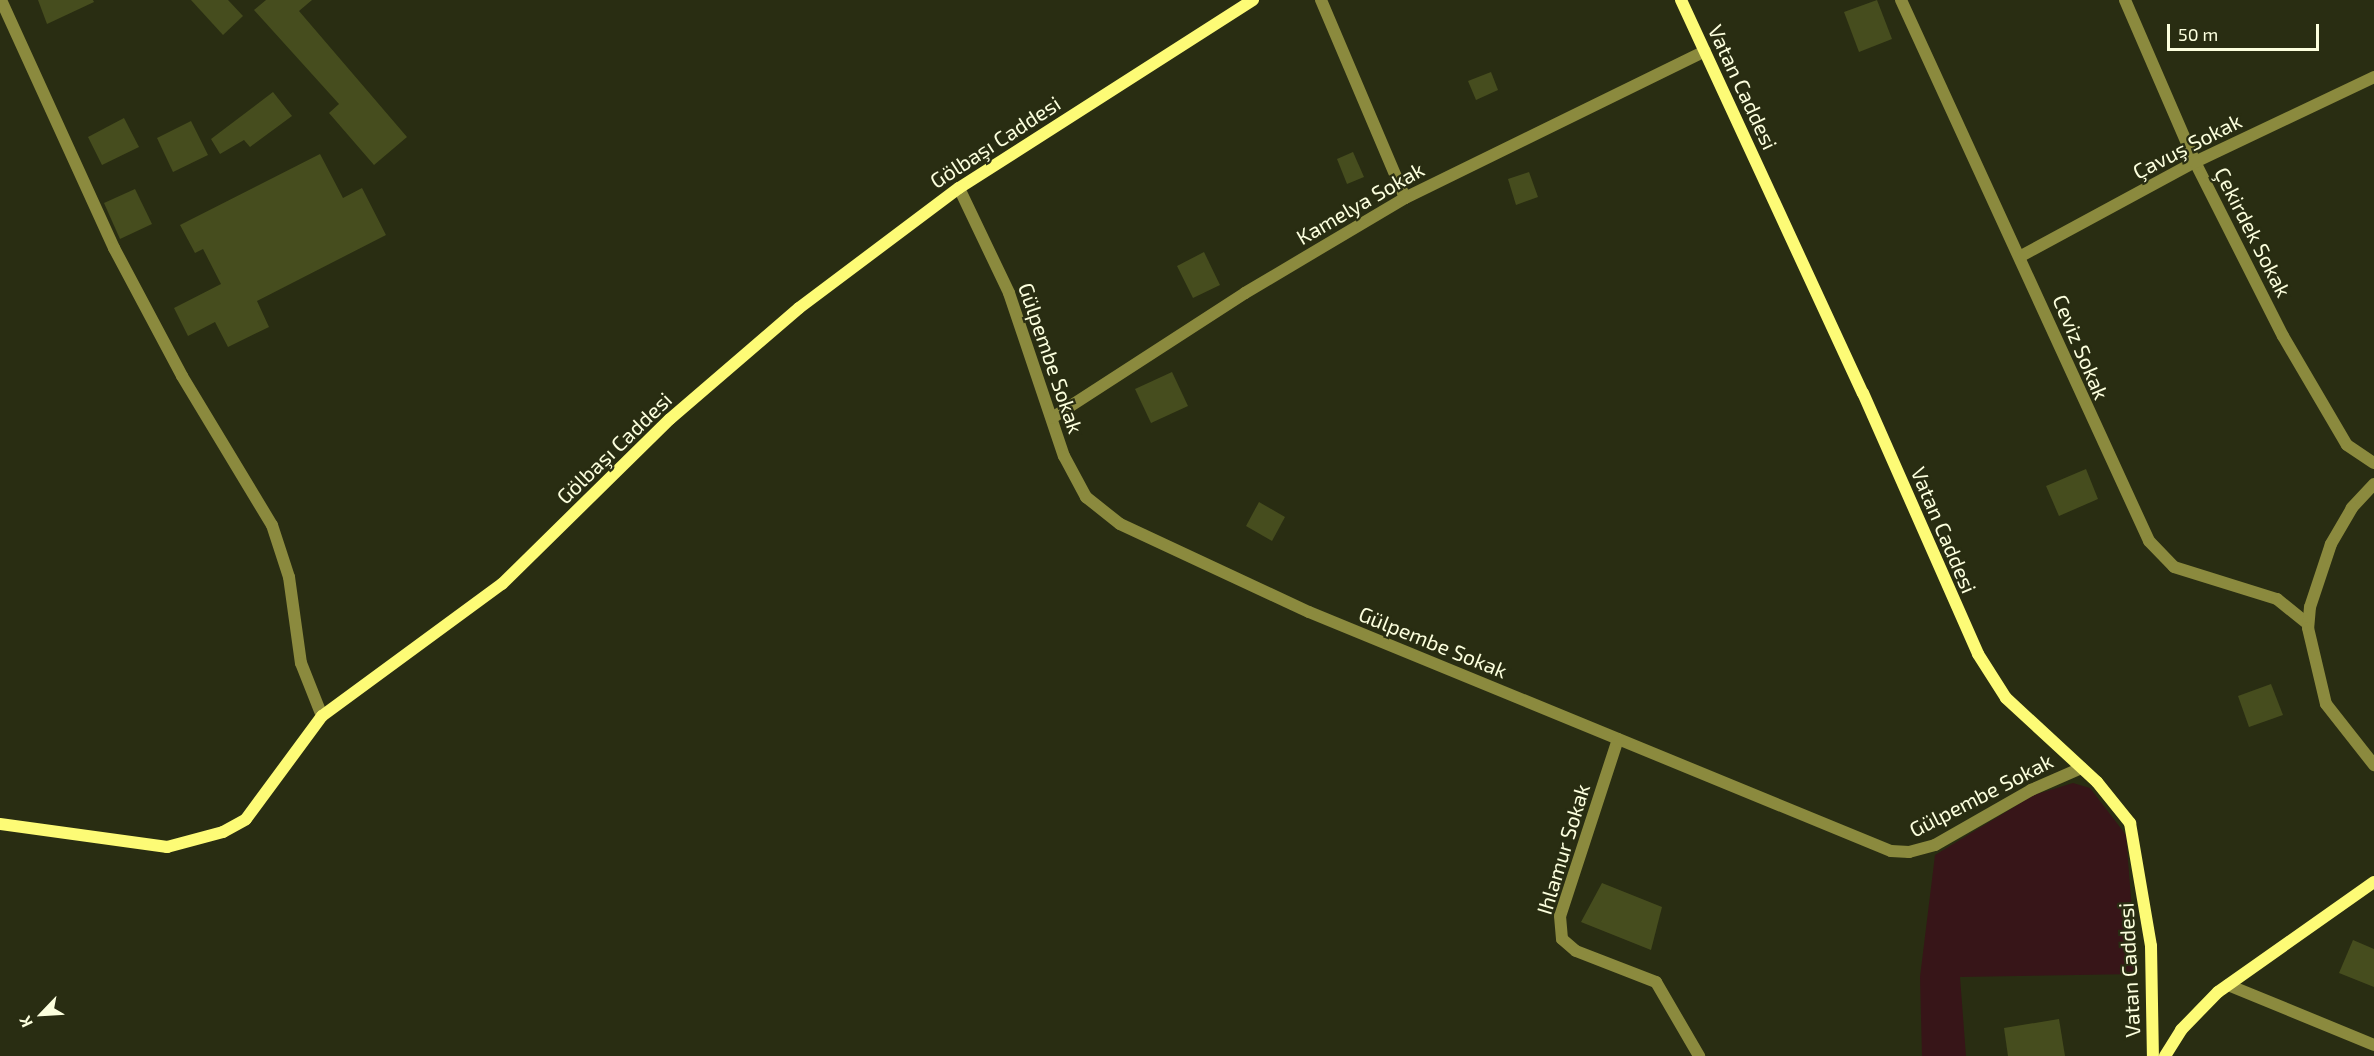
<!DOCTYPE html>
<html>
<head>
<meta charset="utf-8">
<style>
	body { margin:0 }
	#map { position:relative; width:2374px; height:1056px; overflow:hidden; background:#292d12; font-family:"Exo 2",sans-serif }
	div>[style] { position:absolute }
	.green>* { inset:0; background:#371518 }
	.building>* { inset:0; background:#464d1e }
	.street>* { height:12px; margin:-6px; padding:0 6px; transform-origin:6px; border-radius:6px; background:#8b8a3e }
	.secondary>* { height:12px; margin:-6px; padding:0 6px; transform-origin:6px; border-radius:6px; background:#fdfb76 }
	span { translate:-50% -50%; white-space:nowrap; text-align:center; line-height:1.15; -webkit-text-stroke:4.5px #292d12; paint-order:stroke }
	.street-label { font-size:21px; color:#fcffde }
	.north { position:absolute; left:12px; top:984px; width:60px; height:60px; -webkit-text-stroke:4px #292d12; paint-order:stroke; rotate:245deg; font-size:16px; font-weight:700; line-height:24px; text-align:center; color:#fcffde }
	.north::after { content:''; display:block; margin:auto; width:21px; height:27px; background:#fcffde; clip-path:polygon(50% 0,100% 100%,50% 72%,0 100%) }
	.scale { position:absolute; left:2167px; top:24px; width:152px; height:27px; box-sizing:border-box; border:3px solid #fcffde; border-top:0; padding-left:8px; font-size:18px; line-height:21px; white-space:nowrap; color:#fcffde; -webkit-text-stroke:4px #292d12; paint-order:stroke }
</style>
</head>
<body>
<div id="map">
	<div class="green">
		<div style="clip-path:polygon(2073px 783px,2090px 788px,2126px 835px,2137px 974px,1960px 977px,1966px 1056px,1922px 1056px,1920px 977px,1935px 855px,2034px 795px)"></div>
	</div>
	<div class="building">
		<div style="clip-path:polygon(38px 0,93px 0,94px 2px,47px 24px)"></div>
		<div style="clip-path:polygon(191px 0,228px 0,243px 16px,223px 35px)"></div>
		<div style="clip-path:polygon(266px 0,312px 0,299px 11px,407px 137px,374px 165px,329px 113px,339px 104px,254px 10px)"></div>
		<div style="clip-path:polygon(1877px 0,1892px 39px,1859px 52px,1844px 12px)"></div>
		<div style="clip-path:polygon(1491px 72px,1498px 90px,1476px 100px,1468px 81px)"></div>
		<div style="clip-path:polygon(273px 92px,292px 116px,250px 147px,244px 140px,220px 154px,211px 139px)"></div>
		<div style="clip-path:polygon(124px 118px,139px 147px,102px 165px,88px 137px)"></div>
		<div style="clip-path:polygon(191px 121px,208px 155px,173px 172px,157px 138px)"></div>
		<div style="clip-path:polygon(1353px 152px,1364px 177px,1347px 184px,1337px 159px)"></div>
		<div style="clip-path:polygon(320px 154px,343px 198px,362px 188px,386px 235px,257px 301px,269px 327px,228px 347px,215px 322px,188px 336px,174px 308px,221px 284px,203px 249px,195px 253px,180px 225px)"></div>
		<div style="clip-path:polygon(1529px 172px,1538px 197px,1516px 205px,1508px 179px)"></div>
		<div style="clip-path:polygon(135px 189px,152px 224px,120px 239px,104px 203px)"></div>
		<div style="clip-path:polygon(1204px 252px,1220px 285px,1193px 298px,1177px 266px)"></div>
		<div style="clip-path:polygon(1172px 372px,1188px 406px,1151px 423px,1135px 389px)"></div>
		<div style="clip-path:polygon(2086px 469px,2098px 499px,2059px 516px,2046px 486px)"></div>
		<div style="clip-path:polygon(1259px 502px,1285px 517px,1272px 541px,1246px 526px)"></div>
		<div style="clip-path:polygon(2271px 684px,2283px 715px,2249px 727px,2238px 696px)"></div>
		<div style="clip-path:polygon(1602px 883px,1662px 907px,1651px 950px,1581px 922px)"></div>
		<div style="clip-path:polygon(2353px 940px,2374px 949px,2374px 987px,2339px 973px)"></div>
		<div style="clip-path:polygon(2059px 1019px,2065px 1056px,2008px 1056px,2004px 1028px)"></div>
	</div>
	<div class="street">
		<div style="left:1px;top:0;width:273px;rotate:65.5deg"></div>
		<div style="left:114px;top:248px;width:145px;rotate:62deg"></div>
		<div style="left:182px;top:376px;width:174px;rotate:58.9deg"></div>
		<div style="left:272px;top:525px;width:55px;rotate:71.9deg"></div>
		<div style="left:289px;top:577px;width:87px;rotate:82.1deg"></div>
		<div style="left:301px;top:663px;width:57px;rotate:68.4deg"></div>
		<div style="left:1321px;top:0;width:215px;rotate:67deg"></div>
		<div style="left:1901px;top:0;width:595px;rotate:65.37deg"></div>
		<div style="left:2149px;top:541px;width:36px;rotate:46deg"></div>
		<div style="left:2174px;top:567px;width:108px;rotate:17.3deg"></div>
		<div style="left:2277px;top:599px;width:40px;rotate:39deg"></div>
		<div style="left:2125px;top:0;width:176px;rotate:66.6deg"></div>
		<div style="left:2195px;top:162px;width:195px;rotate:63.2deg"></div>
		<div style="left:2283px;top:336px;width:126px;rotate:59.6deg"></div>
		<div style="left:2347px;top:445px;width:32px;rotate:34deg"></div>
		<div style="left:959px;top:188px;width:116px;rotate:64.5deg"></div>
		<div style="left:1009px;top:293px;width:172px;rotate:71.4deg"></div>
		<div style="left:1064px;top:456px;width:47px;rotate:61.8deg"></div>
		<div style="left:1086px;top:497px;width:43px;rotate:38.5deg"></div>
		<div style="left:1120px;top:524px;width:208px;rotate:25deg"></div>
		<div style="left:1309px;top:612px;width:629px;rotate:22.33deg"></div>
		<div style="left:1891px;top:851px;width:18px;rotate:3deg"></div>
		<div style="left:1909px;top:852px;width:27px;rotate:-15deg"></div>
		<div style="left:1935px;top:845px;width:111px;rotate:-29.8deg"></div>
		<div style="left:2031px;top:790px;width:55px;rotate:-23.7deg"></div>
		<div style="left:2021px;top:256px;width:198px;rotate:-28.4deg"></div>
		<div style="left:2195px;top:162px;width:198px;rotate:-25.4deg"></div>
		<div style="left:1052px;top:418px;width:230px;rotate:-32.9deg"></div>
		<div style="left:1245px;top:293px;width:186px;rotate:-30.7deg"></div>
		<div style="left:1405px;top:198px;width:334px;rotate:-26.1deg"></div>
		<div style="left:2374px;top:484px;width:33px;rotate:133deg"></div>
		<div style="left:2352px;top:508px;width:42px;rotate:120.3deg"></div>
		<div style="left:2331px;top:544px;width:66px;rotate:108.4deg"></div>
		<div style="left:2310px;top:607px;width:21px;rotate:95deg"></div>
		<div style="left:2308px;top:628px;width:78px;rotate:76.7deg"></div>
		<div style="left:2326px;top:704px;width:78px;rotate:51.8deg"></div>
		<div style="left:1618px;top:739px;width:186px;rotate:108.1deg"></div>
		<div style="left:1560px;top:916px;width:23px;rotate:85deg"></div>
		<div style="left:1562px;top:939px;width:18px;rotate:41deg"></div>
		<div style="left:1576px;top:951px;width:86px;rotate:21.2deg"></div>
		<div style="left:1656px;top:982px;width:86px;rotate:59.8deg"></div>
		<div style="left:2228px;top:985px;width:158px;rotate:22.3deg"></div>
	</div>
	<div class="secondary">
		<div style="left:1681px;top:0;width:433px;rotate:65.2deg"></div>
		<div style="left:1863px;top:393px;width:285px;rotate:66.2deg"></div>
		<div style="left:1978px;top:654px;width:52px;rotate:57.5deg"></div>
		<div style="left:2006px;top:698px;width:124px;rotate:42.7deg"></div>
		<div style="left:2097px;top:782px;width:53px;rotate:51.2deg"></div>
		<div style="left:2130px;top:823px;width:125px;rotate:80.3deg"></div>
		<div style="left:2151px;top:946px;width:110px;rotate:89deg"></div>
		<div style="left:0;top:824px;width:169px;rotate:7.8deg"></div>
		<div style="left:167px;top:847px;width:58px;rotate:-15deg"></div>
		<div style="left:223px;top:832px;width:26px;rotate:-29deg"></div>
		<div style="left:246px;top:819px;width:128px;rotate:-53.6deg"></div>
		<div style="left:322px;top:716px;width:223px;rotate:-36.3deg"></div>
		<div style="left:502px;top:584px;width:235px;rotate:-44.5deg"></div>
		<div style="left:670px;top:419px;width:170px;rotate:-40.7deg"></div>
		<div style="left:799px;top:308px;width:200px;rotate:-36.9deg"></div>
		<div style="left:959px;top:188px;width:349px;rotate:-32.6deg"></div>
		<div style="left:2165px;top:1056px;width:31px;rotate:-58deg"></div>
		<div style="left:2181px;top:1030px;width:53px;rotate:-45.8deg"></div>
		<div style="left:2218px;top:992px;width:191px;rotate:-35.2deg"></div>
	</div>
	<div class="street-label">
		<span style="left:1743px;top:87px;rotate:65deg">Vatan Caddesi</span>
		<span style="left:995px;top:142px;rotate:-33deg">Gölbaşı Caddesi</span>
		<span style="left:2187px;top:146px;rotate:-27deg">Çavuş Sokak</span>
		<span style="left:1360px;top:203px;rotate:-30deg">Kamelya Sokak</span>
		<span style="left:2253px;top:232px;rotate:63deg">Çekirdek Sokak</span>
		<span style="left:2081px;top:347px;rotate:67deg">Ceviz Sokak</span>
		<span style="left:1051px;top:358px;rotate:71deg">Gülpembe Sokak</span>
		<span style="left:614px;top:448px;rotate:-44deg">Gölbaşı Caddesi</span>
		<span style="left:1944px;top:530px;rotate:67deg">Vatan Caddesi</span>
		<span style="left:1433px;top:642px;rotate:22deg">Gülpembe Sokak</span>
		<span style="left:1981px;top:795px;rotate:-27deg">Gülpembe Sokak</span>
		<span style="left:1563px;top:849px;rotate:-73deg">Ihlamur Sokak</span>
		<span style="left:2129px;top:970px;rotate:-93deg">Vatan Caddesi</span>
	</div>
	<div class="north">K</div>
	<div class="scale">50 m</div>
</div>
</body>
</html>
